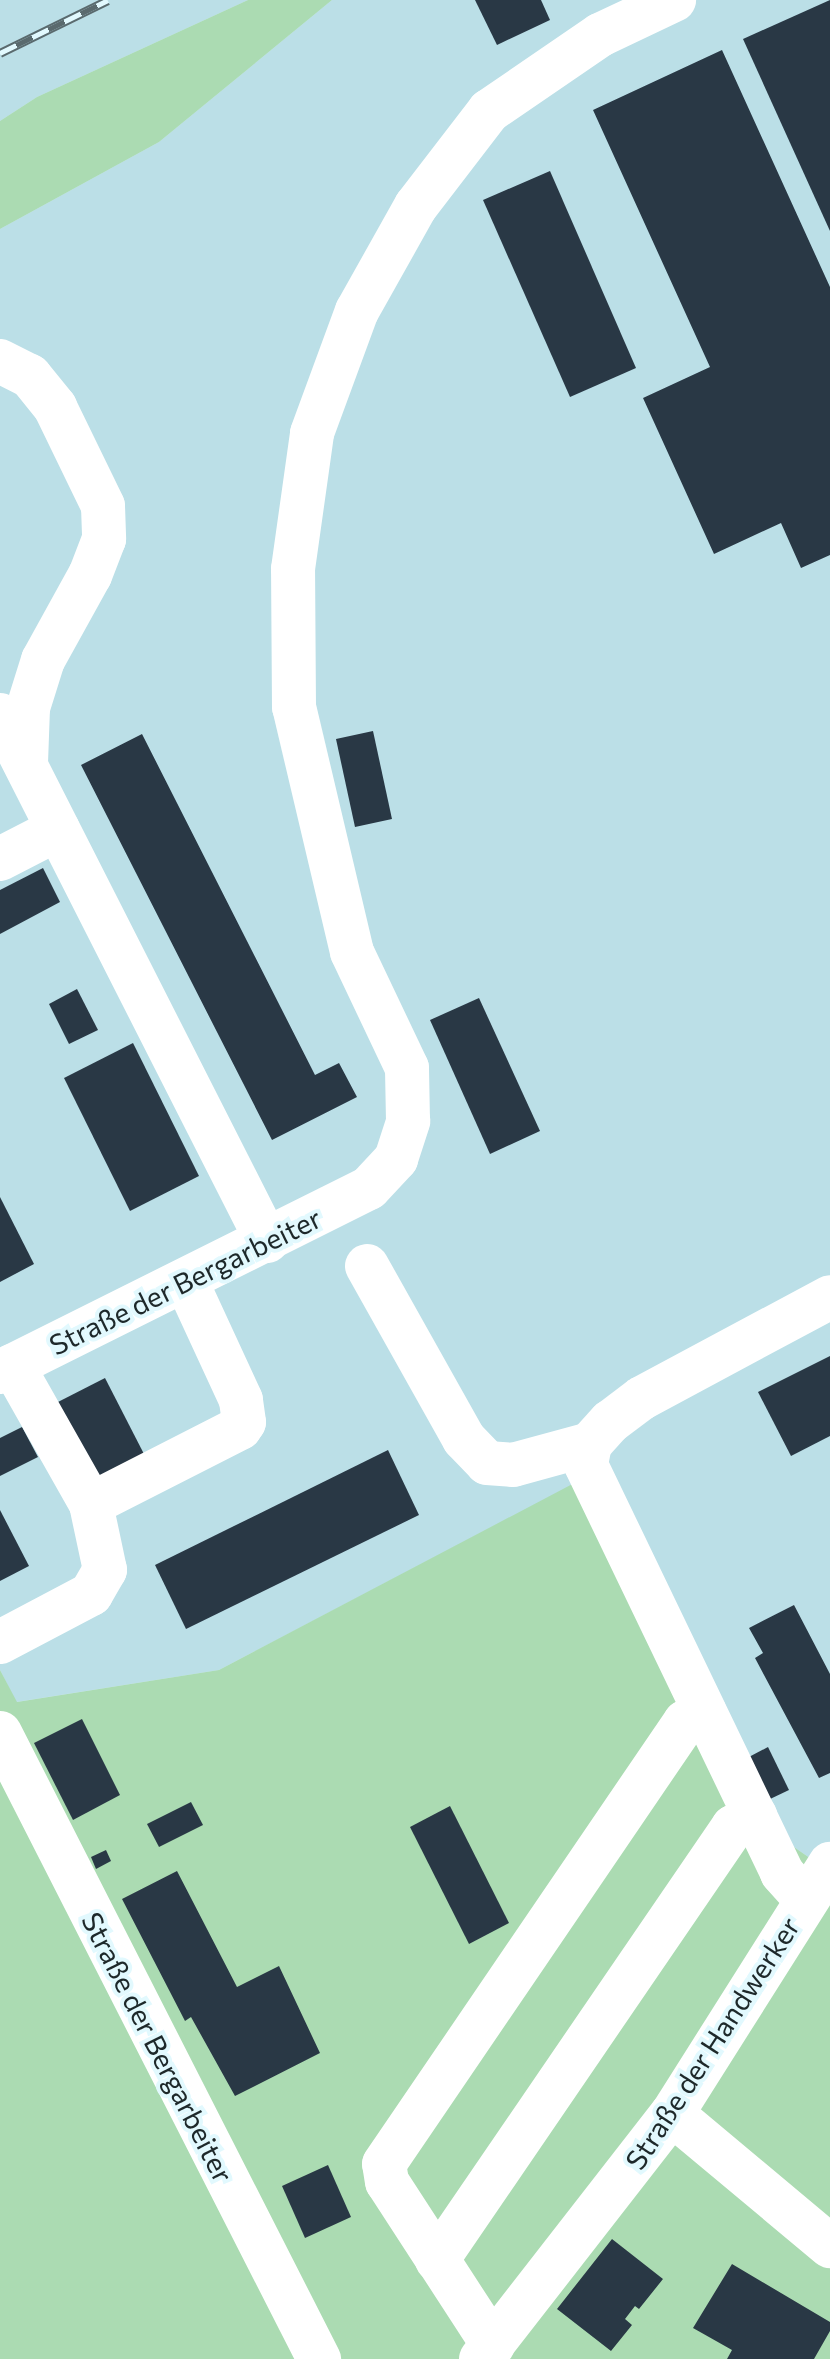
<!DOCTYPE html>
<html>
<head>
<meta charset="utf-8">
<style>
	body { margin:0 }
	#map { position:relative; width:830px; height:2359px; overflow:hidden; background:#d1ecf3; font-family:Commissioner,sans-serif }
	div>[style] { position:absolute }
	.built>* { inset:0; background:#bbdfe7 }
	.green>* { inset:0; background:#abdbb2 }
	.building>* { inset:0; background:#293845 }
	.minor>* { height:44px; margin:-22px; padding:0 22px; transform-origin:22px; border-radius:22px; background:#fff }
	.rail>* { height:9px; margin-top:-4.5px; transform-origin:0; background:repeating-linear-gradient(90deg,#e2f9fe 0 18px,#5a6a6e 0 36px); box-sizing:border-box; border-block:2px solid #5a6a6e }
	span { translate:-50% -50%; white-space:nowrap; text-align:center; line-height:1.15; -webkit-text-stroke:8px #e2f9fe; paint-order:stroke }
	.street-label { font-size:28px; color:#1d282a }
</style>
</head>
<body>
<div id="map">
	<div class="built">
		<div style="clip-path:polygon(0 0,248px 0,37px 97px,0 121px)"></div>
		<div style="clip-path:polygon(332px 0,830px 0,830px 1872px,778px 1836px,599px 1471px,219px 1670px,16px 1702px,0 1670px,0 229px,159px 142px)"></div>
	</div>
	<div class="green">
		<div style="clip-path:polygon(248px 0,332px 0,159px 142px,0 229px,0 121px,37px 97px)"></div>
		<div style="clip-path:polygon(599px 1470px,778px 1836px,830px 1872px,830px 2359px,0 2359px,0 1670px,17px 1702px,219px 1670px)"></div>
	</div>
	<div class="building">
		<div style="clip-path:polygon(475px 0,541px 0,550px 20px,497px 45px)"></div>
		<div style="clip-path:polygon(830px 0,830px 231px,743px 39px)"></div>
		<div style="clip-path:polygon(722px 50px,830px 287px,830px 555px,801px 568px,781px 523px,714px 554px,643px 398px,710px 367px,593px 110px)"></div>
		<div style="clip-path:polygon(550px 171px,636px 368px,570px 397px,483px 200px)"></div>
		<div style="clip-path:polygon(373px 731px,392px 819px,355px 827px,336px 739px)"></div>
		<div style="clip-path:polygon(142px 734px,315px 1075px,339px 1063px,357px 1097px,272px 1140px,81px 765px)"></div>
		<div style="clip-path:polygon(43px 868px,60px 902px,0 934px,0 890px)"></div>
		<div style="clip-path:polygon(77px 989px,98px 1030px,69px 1044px,49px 1004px)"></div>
		<div style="clip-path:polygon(479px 998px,540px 1131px,490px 1154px,430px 1020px)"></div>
		<div style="clip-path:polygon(133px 1043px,199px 1176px,130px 1211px,64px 1078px)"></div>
		<div style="clip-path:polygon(0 1197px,34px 1264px,0 1282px)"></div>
		<div style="clip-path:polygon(830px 1356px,830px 1436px,791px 1456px,758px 1392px)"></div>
		<div style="clip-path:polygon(105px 1378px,145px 1456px,95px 1480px,56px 1403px)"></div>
		<div style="clip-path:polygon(22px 1427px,38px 1457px,0 1476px,0 1438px)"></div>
		<div style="clip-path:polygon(388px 1450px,419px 1515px,186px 1629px,155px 1565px)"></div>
		<div style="clip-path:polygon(0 1510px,29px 1566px,0 1581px)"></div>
		<div style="clip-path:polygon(794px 1605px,830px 1674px,830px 1773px,819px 1778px,755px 1658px,763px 1653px,749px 1628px)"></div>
		<div style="clip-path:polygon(82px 1719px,120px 1795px,73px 1820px,34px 1743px)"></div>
		<div style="clip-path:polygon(768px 1747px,789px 1790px,768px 1800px,747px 1758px)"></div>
		<div style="clip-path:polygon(191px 1802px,203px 1825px,159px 1847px,147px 1824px)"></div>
		<div style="clip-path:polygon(450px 1806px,509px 1923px,469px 1944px,410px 1827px)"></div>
		<div style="clip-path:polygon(106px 1850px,111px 1861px,96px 1869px,91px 1857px)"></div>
		<div style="clip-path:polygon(177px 1871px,237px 1987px,279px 1966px,320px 2053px,235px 2096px,191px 2017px,185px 2021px,122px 1899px)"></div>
		<div style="clip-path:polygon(328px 2165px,351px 2217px,305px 2238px,282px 2186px)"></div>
		<div style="clip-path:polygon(612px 2239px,663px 2279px,639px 2309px,635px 2306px,625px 2319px,632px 2325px,611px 2351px,557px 2309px)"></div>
		<div style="clip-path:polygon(732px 2264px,830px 2322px,830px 2331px,814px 2359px,727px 2359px,732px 2350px,693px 2328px)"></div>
	</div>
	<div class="minor">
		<div style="left:0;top:361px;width:34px;rotate:27deg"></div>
		<div style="left:30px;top:376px;width:40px;rotate:51deg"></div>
		<div style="left:55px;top:407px;width:110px;rotate:64.1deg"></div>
		<div style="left:103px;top:506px;width:33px;rotate:88deg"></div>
		<div style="left:104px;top:539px;width:39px;rotate:111deg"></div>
		<div style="left:90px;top:575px;width:97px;rotate:118.9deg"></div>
		<div style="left:43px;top:660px;width:50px;rotate:107.4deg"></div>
		<div style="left:28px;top:708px;width:55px;rotate:92.1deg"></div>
		<div style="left:0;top:715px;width:590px;rotate:63.09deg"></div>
		<div style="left:0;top:859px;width:65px;rotate:-27.3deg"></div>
		<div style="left:367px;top:1266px;width:198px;rotate:60.7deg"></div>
		<div style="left:464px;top:1439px;width:33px;rotate:46deg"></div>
		<div style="left:487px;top:1463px;width:26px;rotate:4deg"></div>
		<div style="left:513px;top:1465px;width:80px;rotate:-15.3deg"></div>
		<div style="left:590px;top:1444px;width:30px;rotate:-48deg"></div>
		<div style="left:610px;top:1422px;width:40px;rotate:-37deg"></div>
		<div style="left:642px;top:1398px;width:213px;rotate:-28.2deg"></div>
		<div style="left:0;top:1372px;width:412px;rotate:-26.5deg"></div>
		<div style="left:369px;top:1188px;width:40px;rotate:-47deg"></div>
		<div style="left:396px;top:1159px;width:40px;rotate:-72deg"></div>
		<div style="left:408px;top:1121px;width:53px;rotate:-91.1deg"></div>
		<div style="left:407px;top:1068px;width:128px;rotate:-115.4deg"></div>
		<div style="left:352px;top:952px;width:252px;rotate:-103.3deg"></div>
		<div style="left:294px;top:707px;width:138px;rotate:-90.4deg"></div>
		<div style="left:293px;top:569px;width:137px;rotate:-82deg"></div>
		<div style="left:312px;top:433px;width:130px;rotate:-69.8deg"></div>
		<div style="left:357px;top:311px;width:120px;rotate:-60.7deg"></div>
		<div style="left:416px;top:206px;width:120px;rotate:-52.5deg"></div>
		<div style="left:489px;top:111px;width:135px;rotate:-34.4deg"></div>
		<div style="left:600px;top:35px;width:82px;rotate:-25.3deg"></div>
		<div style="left:590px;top:1444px;width:21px;rotate:101deg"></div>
		<div style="left:586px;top:1465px;width:453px;rotate:64.3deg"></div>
		<div style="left:782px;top:1873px;width:36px;rotate:48deg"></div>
		<div style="left:91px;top:1504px;width:167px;rotate:-27deg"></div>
		<div style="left:240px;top:1428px;width:7px;rotate:-56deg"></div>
		<div style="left:244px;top:1422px;width:22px;rotate:-98deg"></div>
		<div style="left:241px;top:1400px;width:131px;rotate:-114.8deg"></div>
		<div style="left:0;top:1642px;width:103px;rotate:-27.8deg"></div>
		<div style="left:91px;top:1594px;width:28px;rotate:-60deg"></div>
		<div style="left:105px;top:1570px;width:67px;rotate:-102deg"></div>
		<div style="left:91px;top:1504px;width:159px;rotate:-119.5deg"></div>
		<div style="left:0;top:1733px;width:703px;rotate:63deg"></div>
		<div style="left:672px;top:2114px;width:206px;rotate:39.9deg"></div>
		<div style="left:437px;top:2260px;width:525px;rotate:-55.64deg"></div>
		<div style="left:733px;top:1827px;width:25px;rotate:-27deg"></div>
		<div style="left:493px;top:2345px;width:194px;rotate:-123deg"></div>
		<div style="left:387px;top:2182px;width:18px;rotate:-99deg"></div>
		<div style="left:384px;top:2164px;width:535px;rotate:-55.75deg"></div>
		<div style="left:685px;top:1722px;width:22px;rotate:-27deg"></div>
		<div style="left:481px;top:2359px;width:311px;rotate:-52.1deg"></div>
		<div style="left:672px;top:2114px;width:296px;rotate:-57.7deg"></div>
	</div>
	<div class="rail">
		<div style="left:0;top:53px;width:120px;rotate:-26.1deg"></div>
	</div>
	<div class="street-label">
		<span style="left:185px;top:1281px;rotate:-26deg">Straße der Bergarbeiter</span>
		<span style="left:712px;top:2043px;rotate:-57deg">Straße der Handwerker</span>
		<span style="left:158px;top:2047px;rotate:63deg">Straße der Bergarbeiter</span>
	</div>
</div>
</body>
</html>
